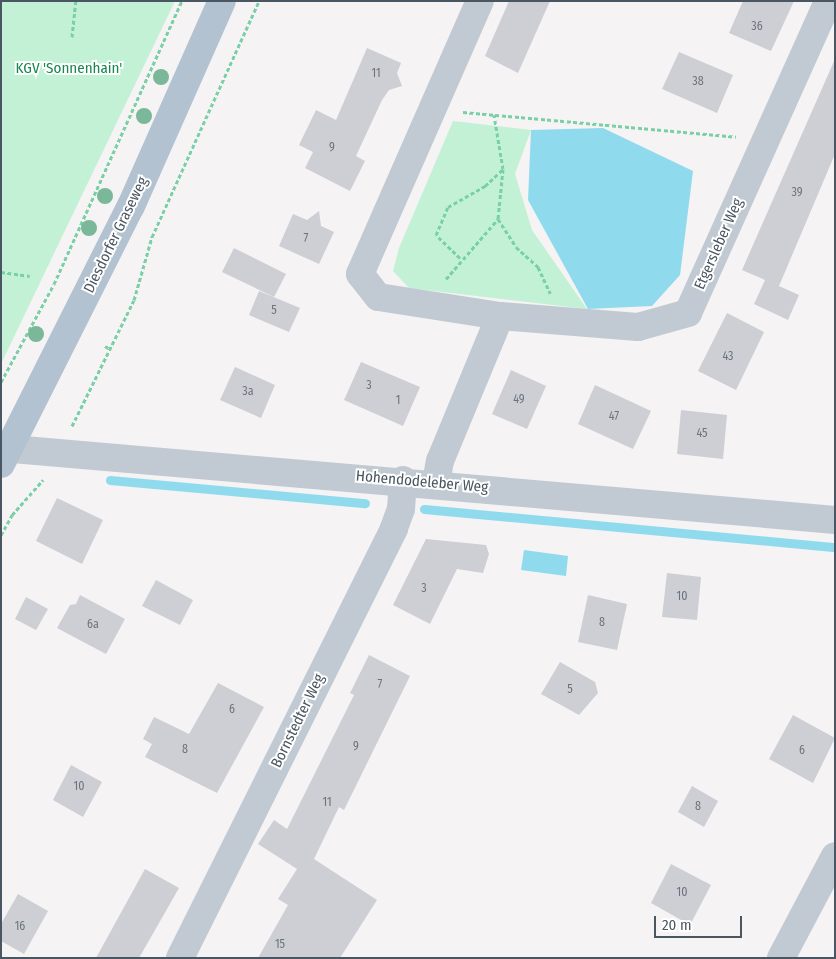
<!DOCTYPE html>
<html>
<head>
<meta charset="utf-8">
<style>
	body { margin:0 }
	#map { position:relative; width:836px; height:959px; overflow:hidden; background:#f5f3f3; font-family:"Fira Sans Condensed",sans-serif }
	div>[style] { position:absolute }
	.green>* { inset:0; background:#c3f1d5 }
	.water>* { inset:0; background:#90daee }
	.stream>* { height:9px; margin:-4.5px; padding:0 4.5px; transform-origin:4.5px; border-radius:4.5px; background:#90daee }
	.building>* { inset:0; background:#cdcfd5 }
	.path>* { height:3px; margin-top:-1.5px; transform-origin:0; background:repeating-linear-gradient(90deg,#7ad0a6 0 4px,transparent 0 6.5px) }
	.minor>* { height:28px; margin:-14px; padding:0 14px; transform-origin:14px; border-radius:14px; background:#c1cad2 }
	.major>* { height:28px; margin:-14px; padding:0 14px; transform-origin:14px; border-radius:14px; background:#b3c2d1 }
	.trees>* { width:16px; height:16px; margin:-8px; border-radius:50%; background:#7bb799 }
	span { translate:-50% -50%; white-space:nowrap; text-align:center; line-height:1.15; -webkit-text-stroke:4px #fff; paint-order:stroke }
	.number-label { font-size:12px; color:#6b747e }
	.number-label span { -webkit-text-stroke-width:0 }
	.park-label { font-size:15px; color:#17864f }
	.street-label { font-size:15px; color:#4a5661 }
	.frame { position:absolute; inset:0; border:2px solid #4a5661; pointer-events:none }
	.scale { position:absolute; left:654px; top:916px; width:88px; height:22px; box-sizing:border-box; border:2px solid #4a5661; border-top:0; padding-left:6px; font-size:15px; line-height:18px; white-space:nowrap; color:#4a5661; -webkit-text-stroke:4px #fff; paint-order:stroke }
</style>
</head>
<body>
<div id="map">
	<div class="green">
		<div style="clip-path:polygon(1px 1px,175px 1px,1px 364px)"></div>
		<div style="clip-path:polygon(453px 121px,531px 130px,515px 174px,532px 230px,587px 309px,409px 288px,393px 271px,399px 248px)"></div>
	</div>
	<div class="water">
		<div style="clip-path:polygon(603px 128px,693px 171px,680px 275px,652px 306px,588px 309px,528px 200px,531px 130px)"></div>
		<div style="clip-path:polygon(524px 550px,568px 556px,566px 576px,521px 570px)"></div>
	</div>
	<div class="stream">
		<div style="left:110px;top:480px;width:256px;rotate:5.2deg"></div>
		<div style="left:424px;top:509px;width:413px;rotate:5.3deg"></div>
	</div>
	<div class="building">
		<div style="clip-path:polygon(509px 1px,550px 1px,518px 73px,485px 56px)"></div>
		<div style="clip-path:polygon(743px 1px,794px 1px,771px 51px,729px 33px)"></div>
		<div style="clip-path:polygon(367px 48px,401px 63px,397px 73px,402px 86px,389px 90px,382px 100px,356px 156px,365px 161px,350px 191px,305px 168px,313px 152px,299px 145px,316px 110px,336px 120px)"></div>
		<div style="clip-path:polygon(679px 52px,733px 75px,717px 113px,662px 89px)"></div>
		<div style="clip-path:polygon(835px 59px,835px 154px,779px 286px,799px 295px,788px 320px,754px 304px,765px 280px,742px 270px)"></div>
		<div style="clip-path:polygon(319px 211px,321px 226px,334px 232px,319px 264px,279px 246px,293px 214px,307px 220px)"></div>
		<div style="clip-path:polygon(234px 248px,286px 274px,274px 297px,222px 272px)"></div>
		<div style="clip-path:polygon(259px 291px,300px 308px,289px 332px,249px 315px)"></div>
		<div style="clip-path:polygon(727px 313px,764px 332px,736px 390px,698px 371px)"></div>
		<div style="clip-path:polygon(361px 362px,420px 387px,403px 426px,344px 400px)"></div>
		<div style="clip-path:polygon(235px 367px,275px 385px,261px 418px,220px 400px)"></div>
		<div style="clip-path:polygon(511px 370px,546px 386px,527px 429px,492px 414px)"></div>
		<div style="clip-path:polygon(595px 385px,651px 411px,633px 449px,578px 424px)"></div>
		<div style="clip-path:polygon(681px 410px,727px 415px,723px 459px,677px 454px)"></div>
		<div style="clip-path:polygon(57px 498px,103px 520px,82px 564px,36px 541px)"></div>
		<div style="clip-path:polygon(426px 539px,486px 545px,489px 554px,483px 573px,457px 569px,430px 624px,393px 605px)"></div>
		<div style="clip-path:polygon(667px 573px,701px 577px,697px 620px,662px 617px)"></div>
		<div style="clip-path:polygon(156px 580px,193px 600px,180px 625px,142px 606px)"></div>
		<div style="clip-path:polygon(80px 595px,125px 619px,106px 654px,57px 628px,70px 605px,76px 604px)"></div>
		<div style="clip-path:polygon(588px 595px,627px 604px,617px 650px,578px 642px)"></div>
		<div style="clip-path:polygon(26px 597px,48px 609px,36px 630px,15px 619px)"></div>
		<div style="clip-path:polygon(369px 655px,410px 676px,344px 810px,339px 807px,314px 859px,377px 900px,340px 958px,258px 958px,288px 905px,278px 899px,297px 869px,258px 844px,274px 820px,287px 829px,354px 695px,350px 693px)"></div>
		<div style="clip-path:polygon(560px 662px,595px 682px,598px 693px,579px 715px,541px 694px)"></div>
		<div style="clip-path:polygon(218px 683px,264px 707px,217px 793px,145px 757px,152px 744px,143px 739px,154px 717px,189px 734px)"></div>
		<div style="clip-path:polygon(793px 715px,835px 738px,813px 783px,769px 759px)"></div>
		<div style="clip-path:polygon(71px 765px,102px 782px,83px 817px,53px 800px)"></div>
		<div style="clip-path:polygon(692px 786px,718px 801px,704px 827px,678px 812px)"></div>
		<div style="clip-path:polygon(671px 864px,711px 885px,690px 925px,651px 903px)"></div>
		<div style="clip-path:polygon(145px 869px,179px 888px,139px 958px,96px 958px)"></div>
		<div style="clip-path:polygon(18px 894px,48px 911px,24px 954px,1px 941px,1px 924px)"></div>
	</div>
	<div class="path">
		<div style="left:72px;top:37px;width:36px;rotate:-84deg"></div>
		<div style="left:463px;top:112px;width:274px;rotate:5.2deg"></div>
		<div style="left:503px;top:169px;width:50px;rotate:95.7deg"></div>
		<div style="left:498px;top:219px;width:33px;rotate:57deg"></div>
		<div style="left:516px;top:247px;width:30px;rotate:42deg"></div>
		<div style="left:538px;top:267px;width:29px;rotate:65deg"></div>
		<div style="left:460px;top:258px;width:33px;rotate:-136deg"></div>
		<div style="left:436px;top:235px;width:30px;rotate:-67deg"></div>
		<div style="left:448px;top:207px;width:43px;rotate:-29.6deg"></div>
		<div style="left:485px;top:186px;width:25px;rotate:-43deg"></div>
		<div style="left:503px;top:169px;width:55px;rotate:-99.5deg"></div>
		<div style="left:1px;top:272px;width:29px;rotate:8deg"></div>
		<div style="left:446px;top:279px;width:79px;rotate:-49.1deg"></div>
		<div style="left:105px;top:346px;width:6px;rotate:31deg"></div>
		<div style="left:1px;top:382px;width:111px;rotate:-61.6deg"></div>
		<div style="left:54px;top:284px;width:311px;rotate:-65.7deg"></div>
		<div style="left:72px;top:426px;width:140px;rotate:-63.8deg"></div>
		<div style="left:134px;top:300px;width:66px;rotate:-74.1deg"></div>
		<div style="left:152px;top:237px;width:259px;rotate:-65.6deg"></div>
		<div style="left:1px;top:535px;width:23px;rotate:-61deg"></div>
		<div style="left:12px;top:515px;width:47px;rotate:-48.5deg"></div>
	</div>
	<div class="minor">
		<div style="left:500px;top:316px;width:138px;rotate:4.6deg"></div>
		<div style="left:638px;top:327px;width:52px;rotate:-15.6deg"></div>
		<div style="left:688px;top:313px;width:342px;rotate:-65.8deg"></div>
		<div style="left:1px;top:448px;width:837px;rotate:4.93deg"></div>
		<div style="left:436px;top:483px;width:22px;rotate:-80deg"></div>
		<div style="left:440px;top:461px;width:157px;rotate:-67.5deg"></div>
		<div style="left:500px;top:316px;width:123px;rotate:-171.1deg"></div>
		<div style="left:378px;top:297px;width:29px;rotate:-128deg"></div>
		<div style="left:360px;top:274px;width:298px;rotate:-66.3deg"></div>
		<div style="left:180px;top:958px;width:480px;rotate:-63.5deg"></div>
		<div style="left:394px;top:528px;width:20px;rotate:-70deg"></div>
		<div style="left:401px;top:509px;width:29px;rotate:-86deg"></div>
		<div style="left:781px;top:958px;width:115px;rotate:-62.1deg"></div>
	</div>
	<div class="major">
		<div style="left:1px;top:464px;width:289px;rotate:-63.3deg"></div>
		<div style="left:131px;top:206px;width:224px;rotate:-66.1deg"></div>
	</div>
	<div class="trees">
		<div style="left:161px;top:77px"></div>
		<div style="left:144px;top:116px"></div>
		<div style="left:105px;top:196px"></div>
		<div style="left:89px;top:228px"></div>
		<div style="left:36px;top:334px"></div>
	</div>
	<div class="number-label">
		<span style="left:757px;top:27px">36</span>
		<span style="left:376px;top:74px">11</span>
		<span style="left:698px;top:82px">38</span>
		<span style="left:332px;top:148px">9</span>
		<span style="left:797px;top:193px">39</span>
		<span style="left:306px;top:239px">7</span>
		<span style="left:274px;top:311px">5</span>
		<span style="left:728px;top:357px">43</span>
		<span style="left:369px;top:386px">3</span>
		<span style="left:248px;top:392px">3a</span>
		<span style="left:519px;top:400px">49</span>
		<span style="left:398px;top:401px">1</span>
		<span style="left:614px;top:417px">47</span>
		<span style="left:702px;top:434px">45</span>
		<span style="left:424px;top:589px">3</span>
		<span style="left:682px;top:597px">10</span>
		<span style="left:602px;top:623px">8</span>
		<span style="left:93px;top:625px">6a</span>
		<span style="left:380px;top:685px">7</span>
		<span style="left:570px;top:690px">5</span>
		<span style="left:232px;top:710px">6</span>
		<span style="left:356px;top:747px">9</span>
		<span style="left:185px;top:750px">8</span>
		<span style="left:802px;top:751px">6</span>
		<span style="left:79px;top:787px">10</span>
		<span style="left:327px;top:803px">11</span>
		<span style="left:698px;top:807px">8</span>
		<span style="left:682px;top:893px">10</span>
		<span style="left:20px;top:927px">16</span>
		<span style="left:280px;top:945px">15</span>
	</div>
	<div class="park-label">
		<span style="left:69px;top:69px">KGV 'Sonnenhain'</span>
	</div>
	<div class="street-label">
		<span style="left:116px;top:235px;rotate:-64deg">Diesdorfer Graseweg</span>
		<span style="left:719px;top:244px;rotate:-66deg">Etgersleber Weg</span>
		<span style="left:422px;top:482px;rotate:5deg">Hohendodeleber Weg</span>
		<span style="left:298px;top:721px;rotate:-64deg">Bornstedter Weg</span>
	</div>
	<div class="frame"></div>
	<div class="scale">20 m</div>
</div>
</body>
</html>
